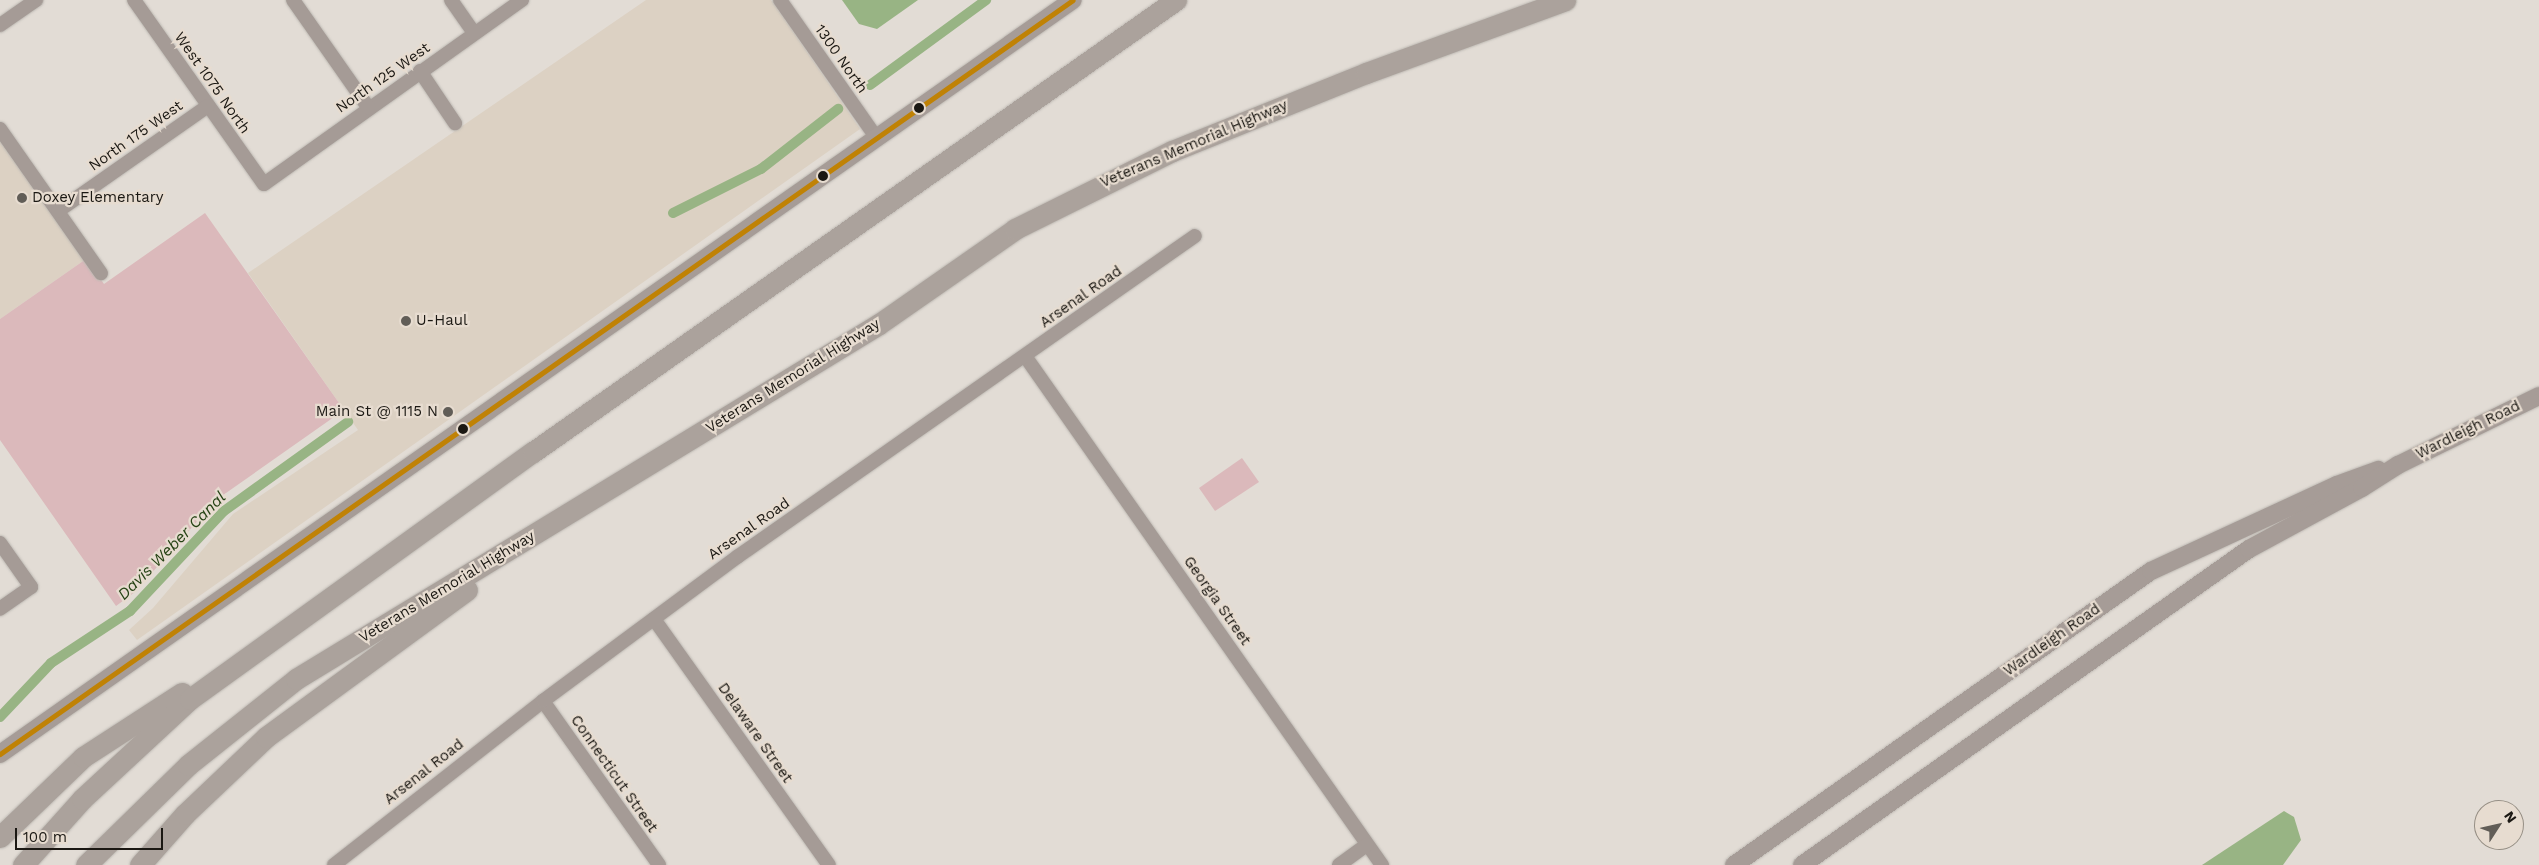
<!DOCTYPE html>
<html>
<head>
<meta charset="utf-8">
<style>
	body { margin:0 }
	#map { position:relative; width:2539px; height:865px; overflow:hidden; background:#e2dcd5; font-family:"Work Sans",sans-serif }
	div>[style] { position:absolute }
	.built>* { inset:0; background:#dcd1c3 }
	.green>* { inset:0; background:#dbb9bb }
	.water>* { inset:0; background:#98b484 }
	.canal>* { height:10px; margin:-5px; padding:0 5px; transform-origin:5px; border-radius:5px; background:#98b484 }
	.roads { filter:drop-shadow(0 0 1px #bdb9b3) drop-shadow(0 0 1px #bdb9b3) }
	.minor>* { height:14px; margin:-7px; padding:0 7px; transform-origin:7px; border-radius:7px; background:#a59b96 }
	.major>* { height:18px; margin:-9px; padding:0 9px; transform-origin:9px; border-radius:9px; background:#a69c97 }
	.highway>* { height:21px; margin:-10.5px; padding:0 10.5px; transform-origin:10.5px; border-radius:10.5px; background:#aba29c }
	.bus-1>* { height:5px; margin:-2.5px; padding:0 2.5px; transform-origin:2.5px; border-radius:2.5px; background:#c08205 }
	.dots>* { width:14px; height:14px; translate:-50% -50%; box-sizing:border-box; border:2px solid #e7dcd0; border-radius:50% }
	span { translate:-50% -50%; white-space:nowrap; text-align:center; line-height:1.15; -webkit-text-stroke:4.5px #e7dcd0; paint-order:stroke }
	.street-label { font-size:15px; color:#1b1813 }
	.poi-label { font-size:15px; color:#1b1813 }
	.left { translate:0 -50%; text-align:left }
	.right { translate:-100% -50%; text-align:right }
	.water-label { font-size:16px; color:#264315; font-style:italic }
	.north { position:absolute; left:2474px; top:800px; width:50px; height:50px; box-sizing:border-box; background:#e7dcd0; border:1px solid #958e84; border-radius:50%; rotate:55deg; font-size:14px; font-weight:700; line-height:20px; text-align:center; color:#1b1813 }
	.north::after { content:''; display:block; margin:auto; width:18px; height:22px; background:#615d57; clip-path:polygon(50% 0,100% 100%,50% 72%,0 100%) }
	.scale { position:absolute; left:15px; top:828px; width:148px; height:22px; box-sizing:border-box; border:2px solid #1b1813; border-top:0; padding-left:6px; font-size:15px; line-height:18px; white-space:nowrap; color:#1b1813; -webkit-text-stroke:4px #e7dcd0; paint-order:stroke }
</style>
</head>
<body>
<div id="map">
	<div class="built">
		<div style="clip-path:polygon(646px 0,771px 0,860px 129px,137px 640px,129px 630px,153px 608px,233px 514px,358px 430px,248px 273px)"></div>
		<div style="clip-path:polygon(0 137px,86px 259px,0 319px)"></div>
	</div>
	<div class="green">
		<div style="clip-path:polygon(205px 213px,344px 410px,216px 500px,135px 592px,116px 606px,0 440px,0 319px,86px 259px,104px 284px)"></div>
		<div style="clip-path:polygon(1242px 458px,1259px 482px,1215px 511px,1199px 488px)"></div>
	</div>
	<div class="water">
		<div style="clip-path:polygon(842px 0,918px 0,877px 29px,859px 24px)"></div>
		<div style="clip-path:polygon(2284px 811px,2294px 817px,2301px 840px,2283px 865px,2202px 865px)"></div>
	</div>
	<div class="canal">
		<div style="left:870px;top:85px;width:144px;rotate:-36.2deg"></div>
		<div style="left:673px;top:213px;width:98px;rotate:-26.6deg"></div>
		<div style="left:761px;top:169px;width:98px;rotate:-37.9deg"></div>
		<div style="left:0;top:717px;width:74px;rotate:-46.6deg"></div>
		<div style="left:51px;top:663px;width:95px;rotate:-33.4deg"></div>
		<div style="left:130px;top:611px;width:137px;rotate:-46.8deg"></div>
		<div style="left:224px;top:511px;width:153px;rotate:-35.7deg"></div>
	</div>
	<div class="roads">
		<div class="minor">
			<div style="left:134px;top:0;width:225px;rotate:54.8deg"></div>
			<div style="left:264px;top:184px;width:317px;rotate:-35.5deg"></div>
			<div style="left:293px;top:0;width:131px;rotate:55deg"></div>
			<div style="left:451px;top:0;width:40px;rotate:55.1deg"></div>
			<div style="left:780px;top:0;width:167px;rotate:55deg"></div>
			<div style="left:0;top:25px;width:44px;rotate:-34.8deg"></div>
			<div style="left:420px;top:71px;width:63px;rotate:56.1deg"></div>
			<div style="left:0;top:129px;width:176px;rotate:55deg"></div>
			<div style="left:58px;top:211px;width:183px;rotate:-35deg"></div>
			<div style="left:1025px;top:356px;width:622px;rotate:54.96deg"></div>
			<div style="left:0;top:543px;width:54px;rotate:54.8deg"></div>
			<div style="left:31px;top:587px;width:38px;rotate:145deg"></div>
			<div style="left:654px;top:619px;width:302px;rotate:54.6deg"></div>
			<div style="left:543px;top:701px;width:201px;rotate:54.7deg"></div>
			<div style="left:334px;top:865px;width:266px;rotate:-38.1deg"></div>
			<div style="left:543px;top:701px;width:242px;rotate:-36.6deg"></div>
			<div style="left:737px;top:557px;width:559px;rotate:-35.03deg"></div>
			<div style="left:1339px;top:865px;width:34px;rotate:-36deg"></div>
		</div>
		<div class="major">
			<div style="left:0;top:754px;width:1311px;rotate:-35.1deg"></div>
			<div style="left:1734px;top:865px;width:510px;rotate:-35.19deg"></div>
			<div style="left:2151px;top:571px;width:205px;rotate:-24.8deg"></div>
			<div style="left:2337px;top:485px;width:44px;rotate:-20.1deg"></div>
			<div style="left:1802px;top:865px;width:547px;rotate:-35.26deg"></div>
			<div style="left:2249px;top:549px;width:128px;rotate:-28.4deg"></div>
			<div style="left:2362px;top:488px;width:43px;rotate:-32.6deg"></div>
			<div style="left:2398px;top:465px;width:157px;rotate:-26.1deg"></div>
		</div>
		<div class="highway">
			<div style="left:0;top:837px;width:115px;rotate:-43.9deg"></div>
			<div style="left:83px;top:757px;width:118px;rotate:-32.9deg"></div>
			<div style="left:23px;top:865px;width:89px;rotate:-48.2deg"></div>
			<div style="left:82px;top:799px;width:147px;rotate:-42.8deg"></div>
			<div style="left:190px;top:699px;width:423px;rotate:-35.8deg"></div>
			<div style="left:533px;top:452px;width:786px;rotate:-35.11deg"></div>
			<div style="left:86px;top:865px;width:143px;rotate:-44.4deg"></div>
			<div style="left:188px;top:765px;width:138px;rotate:-38.5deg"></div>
			<div style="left:296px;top:679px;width:683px;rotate:-31.34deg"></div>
			<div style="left:879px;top:324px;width:166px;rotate:-34.9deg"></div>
			<div style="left:1015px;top:229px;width:175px;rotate:-26.4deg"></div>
			<div style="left:1172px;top:151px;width:209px;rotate:-21.9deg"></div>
			<div style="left:1366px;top:73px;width:212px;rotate:-20.1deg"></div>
			<div style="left:140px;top:865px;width:68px;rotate:-48.6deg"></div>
			<div style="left:185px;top:814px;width:112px;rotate:-43.5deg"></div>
			<div style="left:266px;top:737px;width:249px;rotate:-36.2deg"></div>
		</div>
	</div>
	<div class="bus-1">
		<div style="left:0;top:754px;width:1311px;rotate:-35.1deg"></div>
	</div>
	<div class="dots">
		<div style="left:919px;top:108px;background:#1b1813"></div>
		<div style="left:823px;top:176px;background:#1b1813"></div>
		<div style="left:22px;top:198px;background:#615d57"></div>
		<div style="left:406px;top:321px;background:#615d57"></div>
		<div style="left:448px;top:412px;background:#615d57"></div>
		<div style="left:463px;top:429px;background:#1b1813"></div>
	</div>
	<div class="street-label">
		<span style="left:841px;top:59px;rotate:55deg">1300 North</span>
		<span style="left:383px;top:78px;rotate:-35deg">North 125 West</span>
		<span style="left:212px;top:83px;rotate:55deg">West 1075 North</span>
		<span style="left:136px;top:136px;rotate:-35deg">North 175 West</span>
		<span style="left:1194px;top:144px;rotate:-23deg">Veterans Memorial Highway</span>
		<span style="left:1081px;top:297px;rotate:-35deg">Arsenal Road</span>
		<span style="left:793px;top:376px;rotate:-32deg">Veterans Memorial Highway</span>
		<span style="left:2468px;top:430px;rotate:-26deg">Wardleigh Road</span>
		<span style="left:749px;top:529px;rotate:-35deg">Arsenal Road</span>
		<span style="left:447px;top:587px;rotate:-31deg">Veterans Memorial Highway</span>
		<span style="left:1217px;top:601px;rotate:55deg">Georgia Street</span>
		<span style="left:2052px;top:640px;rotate:-35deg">Wardleigh Road</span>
		<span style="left:755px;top:733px;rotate:55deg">Delaware Street</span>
		<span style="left:424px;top:772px;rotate:-38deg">Arsenal Road</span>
		<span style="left:614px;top:774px;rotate:55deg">Connecticut Street</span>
	</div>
	<div class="poi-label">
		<span class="left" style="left:32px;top:198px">Doxey Elementary</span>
		<span class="left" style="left:416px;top:321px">U-Haul</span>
		<span class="right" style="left:438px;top:412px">Main St @ 1115 N</span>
	</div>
	<div class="water-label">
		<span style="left:172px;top:546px;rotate:-45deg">Davis Weber Canal</span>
	</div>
	<div class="north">N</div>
	<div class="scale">100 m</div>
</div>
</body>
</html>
